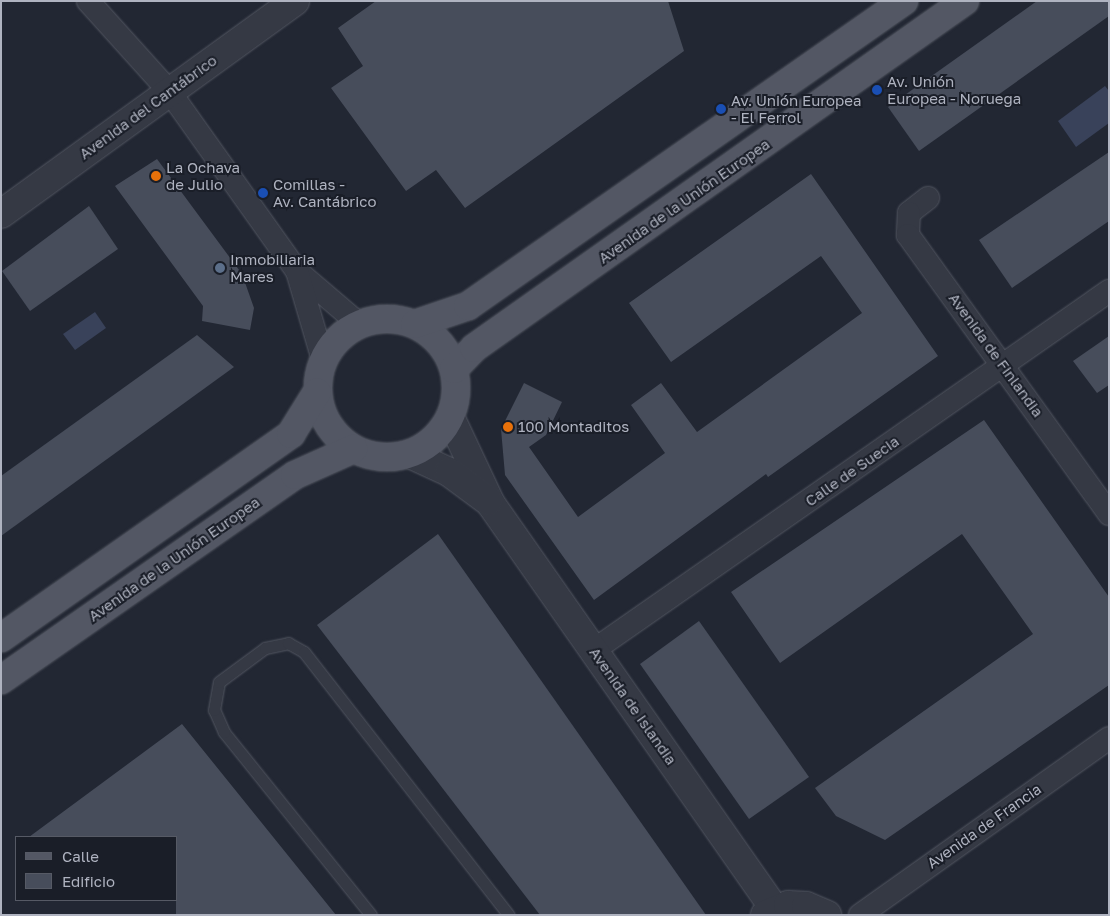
<!DOCTYPE html>
<html>
<head>
<meta charset="utf-8">
<style>
	body { margin:0 }
	#map { position:relative; width:1110px; height:916px; overflow:hidden; background:#222733; font-family:"Golos Text",sans-serif }
	div>[style] { position:absolute }
	.water>* { inset:0; background:#39425a }
	.building>* { inset:0; background:#474d5b }
	.roads { filter:drop-shadow(0 0 1px #525661) drop-shadow(0 0 1px #525661) }
	.service>* { height:11px; margin:-5.5px; padding:0 5.5px; transform-origin:5.5px; border-radius:5.5px; background:#353944 }
	.minor>* { height:22px; margin:-11px; padding:0 11px; transform-origin:11px; border-radius:11px; background:#353944 }
	.tertiary>* { height:28px; margin:-14px; padding:0 14px; transform-origin:14px; border-radius:14px; background:#353944 }
	.primary>* { height:28px; margin:-14px; padding:0 14px; transform-origin:14px; border-radius:14px; background:#535764 }
	.primary>.ring { margin:-14px; padding:0; box-sizing:content-box; background:none; border:28px solid #535764; border-radius:50% }
	.dots>* { width:14px; height:14px; translate:-50% -50%; box-sizing:border-box; border:2px solid #1a1e28; border-radius:50% }
	span { translate:-50% -50%; white-space:nowrap; text-align:center; line-height:1.15; -webkit-text-stroke:4px #1a1e28; paint-order:stroke }
	.poi-label { font-size:15px; color:#afb3c0 }
	.left { translate:0 -50%; text-align:left }
	.street-label { font-size:15px; color:#afb3c0 }
	.frame { position:absolute; inset:0; border:2px solid #afb3c0; pointer-events:none }
	.legend { position:absolute; left:15px; top:836px; width:162px; height:65px; box-sizing:border-box; background:#1a1e28; border:1px solid #565a65; margin:0; padding:6px 9px; list-style:none; font-size:15px; color:#afb3c0 }
	.legend li { display:flex; align-items:center; gap:10px; height:25px }
	.legend b { width:25px; border:1px solid #565a65 }
</style>
</head>
<body>
<div id="map">
	<div class="water">
		<div style="clip-path:polygon(1105px 86px,1109px 91px,1109px 123px,1076px 147px,1058px 121px)"></div>
		<div style="clip-path:polygon(95px 312px,106px 328px,75px 350px,63px 334px)"></div>
	</div>
	<div class="building">
		<div style="clip-path:polygon(376px 1px,668px 1px,684px 51px,465px 208px,436px 170px,406px 191px,331px 88px,363px 66px,338px 28px)"></div>
		<div style="clip-path:polygon(1037px 1px,1109px 1px,1109px 16px,919px 151px,888px 107px)"></div>
		<div style="clip-path:polygon(1109px 152px,1109px 221px,1012px 288px,979px 240px)"></div>
		<div style="clip-path:polygon(157px 159px,242px 274px,254px 308px,250px 330px,202px 321px,203px 306px,115px 186px)"></div>
		<div style="clip-path:polygon(811px 174px,938px 356px,768px 477px,766px 474px,594px 600px,505px 475px,501px 429px,524px 383px,562px 402px,546px 435px,529px 447px,578px 517px,665px 453px,631px 405px,661px 383px,697px 432px,862px 313px,821px 256px,671px 362px,629px 303px)"></div>
		<div style="clip-path:polygon(89px 206px,118px 249px,30px 311px,2px 271px)"></div>
		<div style="clip-path:polygon(197px 335px,234px 367px,1px 536px,1px 476px)"></div>
		<div style="clip-path:polygon(1109px 336px,1109px 385px,1097px 393px,1073px 361px)"></div>
		<div style="clip-path:polygon(984px 420px,1109px 597px,1109px 685px,885px 840px,836px 816px,815px 788px,1033px 634px,962px 534px,780px 663px,731px 592px)"></div>
		<div style="clip-path:polygon(438px 534px,706px 915px,540px 915px,317px 625px)"></div>
		<div style="clip-path:polygon(699px 621px,809px 777px,749px 819px,640px 664px)"></div>
		<div style="clip-path:polygon(182px 724px,336px 915px,176px 915px,176px 837px,29px 837px)"></div>
	</div>
	<div class="roads">
		<div class="service">
			<div style="left:371px;top:915px;width:235px;rotate:-128.8deg"></div>
			<div style="left:224px;top:732px;width:24px;rotate:-114deg"></div>
			<div style="left:214px;top:710px;width:28px;rotate:-80deg"></div>
			<div style="left:219px;top:682px;width:57px;rotate:-36.5deg"></div>
			<div style="left:265px;top:648px;width:24px;rotate:-12deg"></div>
			<div style="left:288px;top:643px;width:18px;rotate:29deg"></div>
			<div style="left:304px;top:652px;width:333px;rotate:52.1deg"></div>
		</div>
		<div class="minor">
			<div style="left:88px;top:1px;width:121px;rotate:48deg"></div>
			<div style="left:169px;top:91px;width:221px;rotate:54.6deg"></div>
			<div style="left:297px;top:271px;width:82px;rotate:40.5deg"></div>
			<div style="left:928px;top:198px;width:24px;rotate:142deg"></div>
			<div style="left:909px;top:213px;width:22px;rotate:93deg"></div>
			<div style="left:908px;top:235px;width:344px;rotate:54.2deg"></div>
			<div style="left:297px;top:271px;width:93px;rotate:73.7deg"></div>
			<div style="left:594px;top:650px;width:628px;rotate:-34.88deg"></div>
			<div style="left:860px;top:915px;width:305px;rotate:-35.4deg"></div>
		</div>
		<div class="tertiary">
			<div style="left:1px;top:214px;width:363px;rotate:-35.9deg"></div>
			<div style="left:450px;top:417px;width:96px;rotate:64.8deg"></div>
			<div style="left:491px;top:504px;width:495px;rotate:55deg"></div>
			<div style="left:410px;top:454px;width:43px;rotate:24.8deg"></div>
			<div style="left:449px;top:472px;width:49px;rotate:36.6deg"></div>
			<div style="left:765px;top:915px;width:25px;rotate:-23deg"></div>
			<div style="left:788px;top:905px;width:18px;rotate:3deg"></div>
			<div style="left:806px;top:906px;width:23px;rotate:23deg"></div>
		</div>
		<div class="primary">
			<div class="ring" style="left:318px;top:319px;width:110px;height:110px"></div>
			<div style="left:415px;top:324px;width:56px;rotate:-18.8deg"></div>
			<div style="left:468px;top:306px;width:532px;rotate:-34.97deg"></div>
			<div style="left:454px;top:369px;width:29px;rotate:-46deg"></div>
			<div style="left:474px;top:348px;width:601px;rotate:-35.25deg"></div>
			<div style="left:1px;top:638px;width:355px;rotate:-35.1deg"></div>
			<div style="left:291px;top:434px;width:49px;rotate:-58.2deg"></div>
			<div style="left:1px;top:680px;width:358px;rotate:-34.9deg"></div>
			<div style="left:295px;top:475px;width:64px;rotate:-24.1deg"></div>
		</div>
	</div>
	<div class="dots">
		<div style="left:877px;top:90px;background:#1a4fb4"></div>
		<div style="left:721px;top:109px;background:#1a4fb4"></div>
		<div style="left:156px;top:176px;background:#e8710a"></div>
		<div style="left:263px;top:193px;background:#1a4fb4"></div>
		<div style="left:220px;top:268px;background:#5c6f8a"></div>
		<div style="left:508px;top:427px;background:#e8710a"></div>
	</div>
	<div class="poi-label">
		<span class="left" style="left:887px;top:90px">Av. Unión<br>Europea - Noruega</span>
		<span class="left" style="left:731px;top:109px">Av. Unión Europea<br>- El Ferrol</span>
		<span class="left" style="left:166px;top:176px">La Ochava<br>de Julio</span>
		<span class="left" style="left:273px;top:193px">Comillas -<br>Av. Cantábrico</span>
		<span class="left" style="left:230px;top:268px">Inmobiliaria<br>Mares</span>
		<span class="left" style="left:518px;top:427px">100 Montaditos</span>
	</div>
	<div class="street-label">
		<span style="left:148px;top:107px;rotate:-36deg">Avenida del Cantábrico</span>
		<span style="left:684px;top:201px;rotate:-35deg">Avenida de la Unión Europea</span>
		<span style="left:996px;top:355px;rotate:54deg">Avenida de Finlandia</span>
		<span style="left:852px;top:471px;rotate:-35deg">Calle de Suecia</span>
		<span style="left:174px;top:559px;rotate:-35deg">Avenida de la Unión Europea</span>
		<span style="left:633px;top:706px;rotate:55deg">Avenida de Islandia</span>
		<span style="left:984px;top:826px;rotate:-35deg">Avenida de Francia</span>
	</div>
	<div class="frame"></div>
	<ul class="legend">
	<li><b style="height:6px;background:#535764"></b>Calle</li>
	<li><b style="height:14px;background:#474d5b"></b>Edificio</li>
	</ul>
</div>
</body>
</html>
